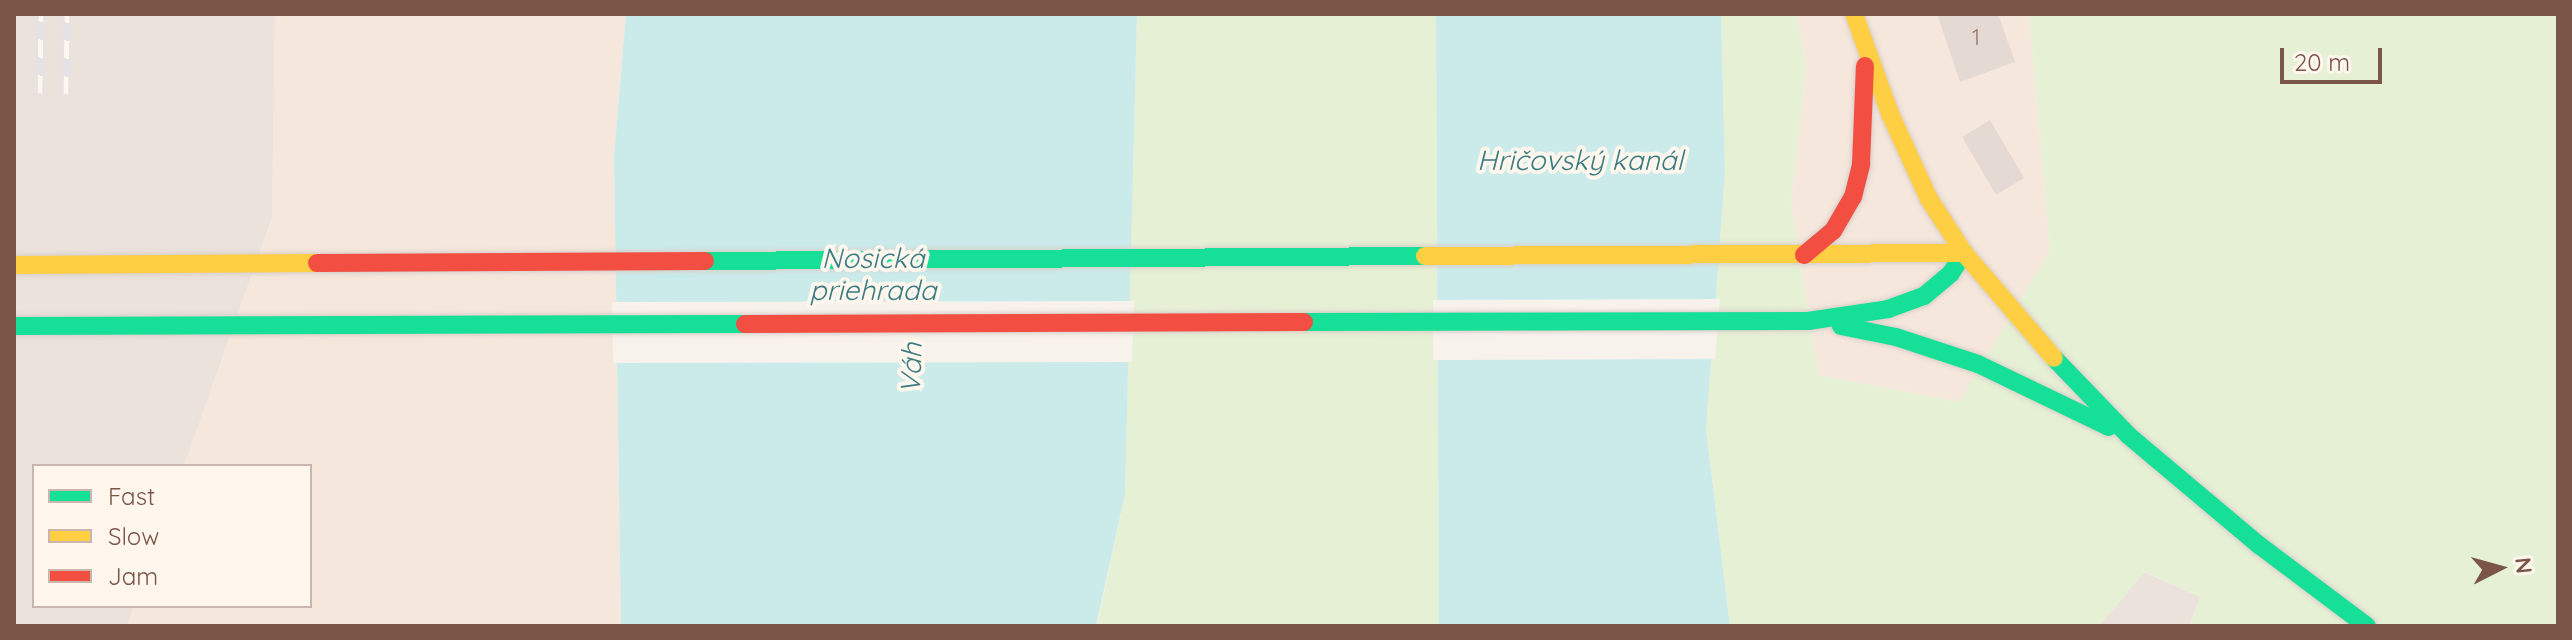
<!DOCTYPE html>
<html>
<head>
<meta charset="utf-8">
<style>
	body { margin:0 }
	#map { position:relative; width:2572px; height:640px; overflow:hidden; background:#f8f2ec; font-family:Quicksand,sans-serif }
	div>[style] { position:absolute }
	.residential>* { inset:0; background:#f5e7dc }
	.industrial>* { inset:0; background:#ebe2dc }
	.green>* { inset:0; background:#e6f0d5 }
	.water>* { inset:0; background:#cbebeb }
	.pier>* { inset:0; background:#f8f2ec }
	.building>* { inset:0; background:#e5dad3 }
	.roads { filter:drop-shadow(0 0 2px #d8cec8) drop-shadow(0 0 2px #d8cec8) }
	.fast>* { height:18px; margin:-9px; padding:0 9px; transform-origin:9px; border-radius:9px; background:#16e098 }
	.slow>* { height:18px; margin:-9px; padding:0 9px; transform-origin:9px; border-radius:9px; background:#ffcf43 }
	.jam>* { height:18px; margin:-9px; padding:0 9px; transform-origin:9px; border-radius:9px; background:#f24e42 }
	.rail>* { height:9px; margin-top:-4.5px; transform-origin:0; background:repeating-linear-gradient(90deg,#fff7ee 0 18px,#e5e2e6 0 36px); box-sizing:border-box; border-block:2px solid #e5e2e6 }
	span { translate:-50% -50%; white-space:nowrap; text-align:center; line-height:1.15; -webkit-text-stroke:8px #fff7ee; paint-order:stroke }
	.number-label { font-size:22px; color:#97786d }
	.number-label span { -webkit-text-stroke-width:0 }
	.water-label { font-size:28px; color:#3a7c82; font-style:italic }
	.frame { position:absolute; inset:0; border:16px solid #7b5548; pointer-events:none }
	.legend { position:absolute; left:32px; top:464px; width:280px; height:144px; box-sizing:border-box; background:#fff7ee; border:2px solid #cab6ac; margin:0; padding:10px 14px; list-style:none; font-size:24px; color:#7b5548 }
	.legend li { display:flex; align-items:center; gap:16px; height:40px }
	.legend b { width:40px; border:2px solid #cab6ac }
	.north { position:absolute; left:2460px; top:528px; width:80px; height:80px; -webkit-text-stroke:6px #fff7ee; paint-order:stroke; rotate:84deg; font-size:22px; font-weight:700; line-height:32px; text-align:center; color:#7b5548 }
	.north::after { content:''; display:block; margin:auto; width:28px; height:36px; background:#7b5548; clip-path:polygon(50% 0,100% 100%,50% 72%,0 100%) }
	.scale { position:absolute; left:2280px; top:48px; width:102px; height:36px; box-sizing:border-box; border:4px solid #7b5548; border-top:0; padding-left:10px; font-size:24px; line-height:28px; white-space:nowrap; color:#7b5548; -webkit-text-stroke:6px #fff7ee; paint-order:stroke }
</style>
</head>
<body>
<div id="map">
	<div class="residential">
		<div style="clip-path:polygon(275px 14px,626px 14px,614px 156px,621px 626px,127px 626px,134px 606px,310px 606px,310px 466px,184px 466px,272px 219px)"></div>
		<div style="clip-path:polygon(1797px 14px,2029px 14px,2050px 251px,1960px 402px,1818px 375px,1791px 202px,1806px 69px)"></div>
	</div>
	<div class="industrial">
		<div style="clip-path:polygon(14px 14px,275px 14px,272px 218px,184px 466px,34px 466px,34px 606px,134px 606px,127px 626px,14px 626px)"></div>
		<div style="clip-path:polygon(2144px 572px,2200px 597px,2189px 626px,2099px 626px)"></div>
	</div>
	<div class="green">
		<div style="clip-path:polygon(1137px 14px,1436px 14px,1439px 626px,1097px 626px,1125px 494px)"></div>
		<div style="clip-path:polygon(1721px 14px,1797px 14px,1806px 69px,1791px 202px,1818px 375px,1959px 402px,2050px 251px,2029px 14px,2558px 14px,2558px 626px,2189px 626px,2200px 597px,2145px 572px,2099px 626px,1730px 626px,1706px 429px,1725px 173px)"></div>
	</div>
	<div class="water">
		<div style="clip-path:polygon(626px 14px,1137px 14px,1125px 494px,1096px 626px,621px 626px,614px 156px)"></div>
		<div style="clip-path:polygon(1436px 14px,1721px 14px,1725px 173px,1706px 429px,1730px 626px,1439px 626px)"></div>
	</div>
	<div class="pier">
		<div style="clip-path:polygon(1720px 299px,1715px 359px,1433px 360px,1433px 300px)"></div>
		<div style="clip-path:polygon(1134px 301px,1132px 362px,613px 363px,612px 302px)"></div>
	</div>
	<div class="building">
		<div style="clip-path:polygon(1937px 14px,1998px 14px,2015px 62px,1960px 82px)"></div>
		<div style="clip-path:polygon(1990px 120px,2024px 178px,1996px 195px,1962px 137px)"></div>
	</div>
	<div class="roads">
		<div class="fast">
			<div style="left:705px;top:261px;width:720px;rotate:-0.4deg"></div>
			<div style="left:1304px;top:322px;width:504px;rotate:-0.11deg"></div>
			<div style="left:1808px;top:321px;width:81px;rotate:-8.5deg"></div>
			<div style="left:1888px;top:309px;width:38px;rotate:-20deg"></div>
			<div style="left:1924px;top:296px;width:35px;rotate:-40deg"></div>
			<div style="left:1951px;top:273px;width:24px;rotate:-57deg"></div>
			<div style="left:14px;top:326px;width:731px;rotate:-0.16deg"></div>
			<div style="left:1841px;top:326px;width:56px;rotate:11.3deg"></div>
			<div style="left:1896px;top:337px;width:86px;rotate:18.2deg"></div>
			<div style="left:1978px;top:364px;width:145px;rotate:25.7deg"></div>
			<div style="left:2054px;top:358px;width:108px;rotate:46.1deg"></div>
			<div style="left:2129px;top:436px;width:170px;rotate:40deg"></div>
			<div style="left:2259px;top:545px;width:135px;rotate:36.9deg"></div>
		</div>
		<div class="slow">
			<div style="left:1854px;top:14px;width:109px;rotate:70.1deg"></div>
			<div style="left:1891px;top:116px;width:91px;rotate:65.4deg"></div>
			<div style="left:1929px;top:199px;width:64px;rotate:57.1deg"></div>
			<div style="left:1964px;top:253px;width:138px;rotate:49.4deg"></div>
			<div style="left:1425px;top:256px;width:539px;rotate:-0.32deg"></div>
			<div style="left:14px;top:265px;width:303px;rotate:-0.4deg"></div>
		</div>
		<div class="jam">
			<div style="left:1804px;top:255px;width:38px;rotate:-40deg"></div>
			<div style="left:1833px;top:231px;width:39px;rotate:-60deg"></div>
			<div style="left:1853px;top:197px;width:34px;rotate:-76deg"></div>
			<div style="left:1861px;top:164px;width:98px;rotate:-87.7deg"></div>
			<div style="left:317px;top:263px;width:388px;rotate:-0.3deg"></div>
			<div style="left:745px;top:324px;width:559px;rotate:-0.2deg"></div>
		</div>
	</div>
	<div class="rail">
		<div style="left:40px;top:93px;width:79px;rotate:-89.3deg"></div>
		<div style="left:66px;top:94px;width:80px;rotate:-89.3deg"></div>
	</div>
	<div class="number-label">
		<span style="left:1976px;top:38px">1</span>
	</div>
	<div class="water-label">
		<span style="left:1580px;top:160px">Hričovský kanál</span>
		<span style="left:873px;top:274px">Nosická<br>priehrada</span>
		<span style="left:911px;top:368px;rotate:-88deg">Váh</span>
	</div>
	<div class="frame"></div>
	<ul class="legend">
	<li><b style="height:10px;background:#16e098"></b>Fast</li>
	<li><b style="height:10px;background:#ffcf43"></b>Slow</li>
	<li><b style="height:10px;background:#f24e42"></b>Jam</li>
	</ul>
	<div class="north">N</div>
	<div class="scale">20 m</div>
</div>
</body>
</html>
